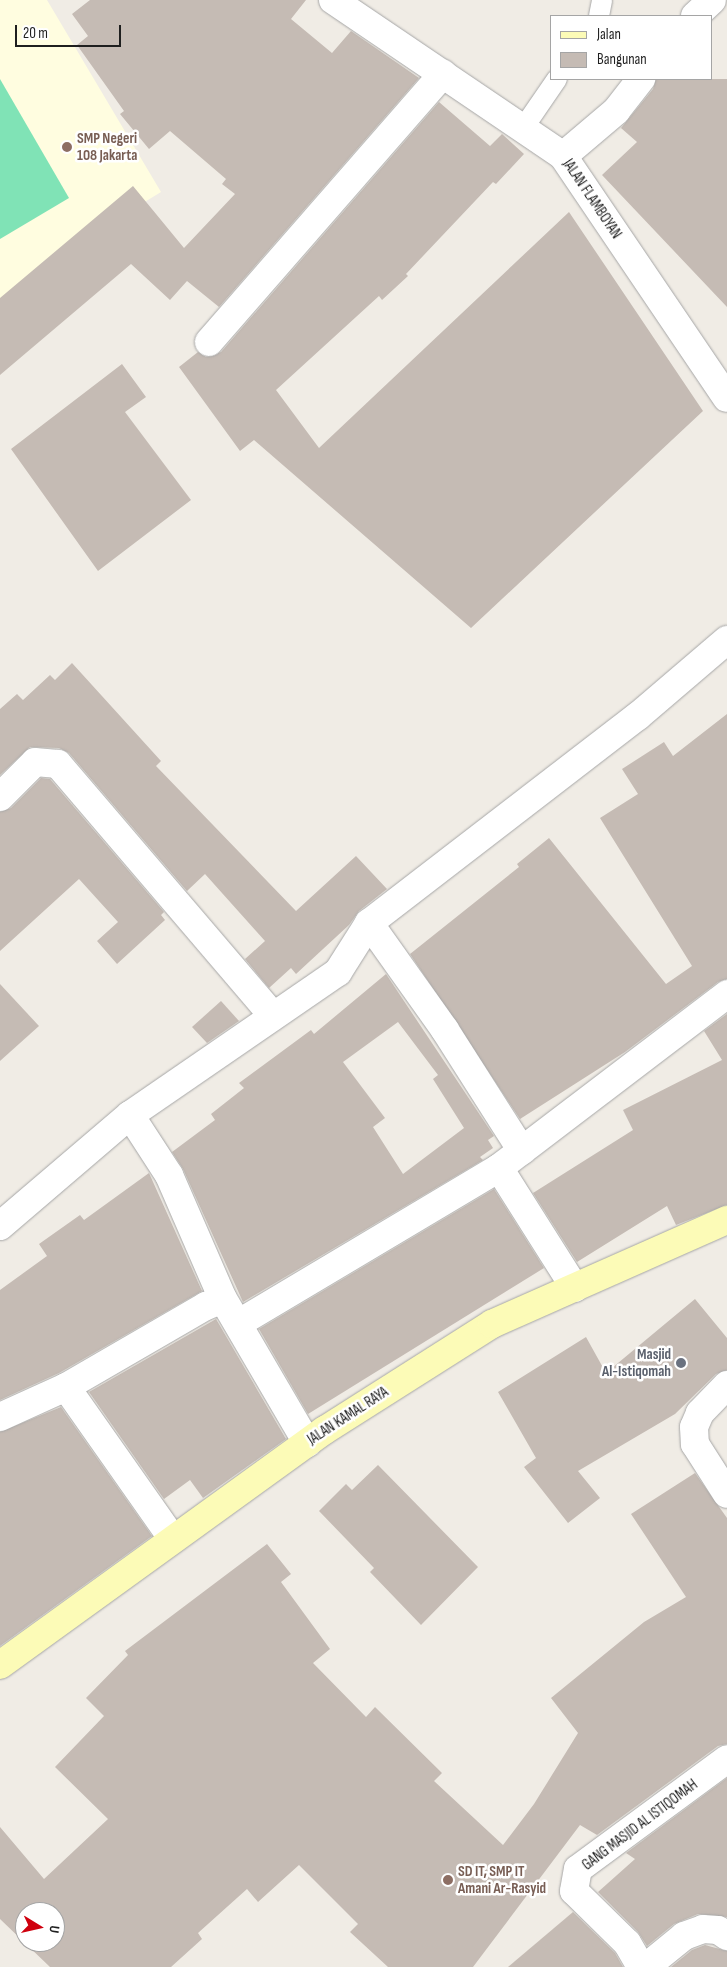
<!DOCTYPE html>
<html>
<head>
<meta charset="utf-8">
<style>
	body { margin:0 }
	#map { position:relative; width:727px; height:1967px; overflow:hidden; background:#f0ece5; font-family:"Sofia Sans Condensed",sans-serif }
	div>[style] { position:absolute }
	.education>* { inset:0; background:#fffde0 }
	.pitch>* { inset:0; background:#80e3b6 }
	.building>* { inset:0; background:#c5bbb4 }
	.roads { filter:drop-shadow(0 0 1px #a6a6a6) drop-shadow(0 0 1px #a6a6a6) }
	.service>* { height:20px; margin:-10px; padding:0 10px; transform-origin:10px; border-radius:10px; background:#fff }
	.minor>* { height:28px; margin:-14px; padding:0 14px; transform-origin:14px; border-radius:14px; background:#fff }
	.secondary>* { height:28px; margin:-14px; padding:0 14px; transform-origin:14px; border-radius:14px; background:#fcfbb7 }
	.dots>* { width:14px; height:14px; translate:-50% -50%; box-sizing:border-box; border:2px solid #fff; border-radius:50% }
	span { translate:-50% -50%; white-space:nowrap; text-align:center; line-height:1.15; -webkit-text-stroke:5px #fff; paint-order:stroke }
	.education-label { font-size:15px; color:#785e54; font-weight:700 }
	.left { translate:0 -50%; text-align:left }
	.street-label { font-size:15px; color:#1f1f1f }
	.worship-label { font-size:15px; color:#5b616d; font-weight:700 }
	.right { translate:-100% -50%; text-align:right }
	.legend { position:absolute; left:550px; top:15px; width:162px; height:65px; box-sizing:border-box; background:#fff; border:1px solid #a5a5a5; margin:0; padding:6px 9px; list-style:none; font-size:15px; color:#1f1f1f }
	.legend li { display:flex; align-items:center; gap:10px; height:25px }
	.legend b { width:25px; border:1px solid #a5a5a5 }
	.north { position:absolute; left:15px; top:1902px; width:50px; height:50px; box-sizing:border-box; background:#fff; border:1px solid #a5a5a5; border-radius:50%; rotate:99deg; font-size:14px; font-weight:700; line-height:20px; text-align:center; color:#1f1f1f }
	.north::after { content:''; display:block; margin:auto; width:18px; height:22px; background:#cf000e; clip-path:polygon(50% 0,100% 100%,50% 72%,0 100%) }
	.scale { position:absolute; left:15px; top:25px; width:106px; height:22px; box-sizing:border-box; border:2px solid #1f1f1f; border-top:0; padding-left:6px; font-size:15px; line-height:18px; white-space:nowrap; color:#1f1f1f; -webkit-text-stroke:4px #fff; paint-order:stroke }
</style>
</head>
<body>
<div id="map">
	<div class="education">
		<div style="clip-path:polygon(0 0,47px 0,161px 192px,125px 214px,0 337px)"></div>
	</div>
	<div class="pitch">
		<div style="clip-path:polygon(0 79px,69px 198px,0 239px)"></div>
	</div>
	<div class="building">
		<div style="clip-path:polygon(90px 0,306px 0,291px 19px,332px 53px,351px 31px,419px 78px,219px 307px,187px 281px,170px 300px,131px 264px,0 375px,0 298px,133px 186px,184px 248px,235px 194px,222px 184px,226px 179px,170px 131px,149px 149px,120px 114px,124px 111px,77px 45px,88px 36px,72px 14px)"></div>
		<div style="clip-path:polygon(656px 79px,727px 79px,727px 307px,602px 175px,637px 142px,621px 128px,653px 89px)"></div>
		<div style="clip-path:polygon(439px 102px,490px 146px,502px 134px,524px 154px,496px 184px,493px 182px,406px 274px,408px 276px,382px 300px,379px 296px,276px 390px,319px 448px,569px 212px,703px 411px,471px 628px,254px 440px,240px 451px,179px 367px,198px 352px,206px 357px,221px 352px)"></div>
		<div style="clip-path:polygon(122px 364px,146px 397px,125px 412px,191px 500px,98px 571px,11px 449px)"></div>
		<div style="clip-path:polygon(72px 663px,161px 761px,156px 766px,296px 911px,356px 856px,387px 889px,359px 911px,349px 925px,296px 974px,291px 968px,269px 988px,245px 959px,265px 941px,205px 874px,187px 891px,69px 753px,59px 748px,30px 747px,0 775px,0 709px,17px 694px,23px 700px,50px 675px,55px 680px)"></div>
		<div style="clip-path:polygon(727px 714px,727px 979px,718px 982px,625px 1052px,520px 1119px,410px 954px,519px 867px,517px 864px,549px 838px,666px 984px,692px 966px,600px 818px,638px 794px,622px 769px,664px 742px,673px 756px)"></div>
		<div style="clip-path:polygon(41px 778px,50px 779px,164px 912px,161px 915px,165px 920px,117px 964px,97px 941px,118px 922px,79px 879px,0 951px,0 812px,11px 808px)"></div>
		<div style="clip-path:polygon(evenodd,386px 974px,494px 1136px,488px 1140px,493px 1148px,480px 1157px,483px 1160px,243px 1302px,183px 1169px,172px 1152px,215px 1120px,211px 1114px,244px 1088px,239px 1083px,311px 1030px,314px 1034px,386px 974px,398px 1022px,438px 1075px,433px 1079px,464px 1128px,403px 1174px,373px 1127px,385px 1118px,343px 1062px,398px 1022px)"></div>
		<div style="clip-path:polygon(0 984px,39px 1026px,0 1061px)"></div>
		<div style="clip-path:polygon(221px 1001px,239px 1021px,207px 1043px,192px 1027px)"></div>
		<div style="clip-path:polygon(727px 1014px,727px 1205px,676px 1225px,667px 1206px,577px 1262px,533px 1193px,633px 1130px,623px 1110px,722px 1060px,704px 1031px)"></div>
		<div style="clip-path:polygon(149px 1173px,202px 1291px,59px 1373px,0 1400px,0 1290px,47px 1256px,39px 1244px,80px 1215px,84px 1220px)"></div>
		<div style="clip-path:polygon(494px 1189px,544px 1268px,308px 1414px,259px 1329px)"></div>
		<div style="clip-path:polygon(695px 1299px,727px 1338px,727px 1370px,716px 1374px,675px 1414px,578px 1471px,600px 1498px,568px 1523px,524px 1467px,536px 1458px,498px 1392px,586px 1337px,606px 1373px)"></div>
		<div style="clip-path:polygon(216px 1319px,286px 1439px,203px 1498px,190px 1480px,164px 1499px,89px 1392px)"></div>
		<div style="clip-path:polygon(61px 1407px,152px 1536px,0 1646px,0 1432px)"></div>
		<div style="clip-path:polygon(378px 1465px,478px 1567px,421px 1625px,370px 1572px,374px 1568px,319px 1511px,346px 1484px,352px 1490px)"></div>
		<div style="clip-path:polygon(evenodd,695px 1473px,727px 1518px,727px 1744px,718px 1746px,597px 1835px,580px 1825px,473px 1967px,388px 1967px,350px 1932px,358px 1924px,299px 1865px,258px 1902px,247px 1889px,198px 1933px,202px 1939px,171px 1967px,50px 1967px,0 1919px,0 1827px,44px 1879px,108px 1819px,55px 1767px,104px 1716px,86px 1698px,128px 1655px,125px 1651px,267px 1544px,291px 1574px,281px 1582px,330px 1649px,313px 1663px,366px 1717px,375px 1707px,442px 1773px,434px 1781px,503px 1845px,534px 1804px,578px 1733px,551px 1698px,644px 1622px,686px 1597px,631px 1514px,695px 1473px,25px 1912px,55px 1912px,55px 1942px,25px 1942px,25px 1912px)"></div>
		<div style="clip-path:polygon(727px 1778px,727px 1917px,698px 1914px,674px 1924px,647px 1946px,638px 1932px,598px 1892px,635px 1859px,626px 1853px)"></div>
		<div style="clip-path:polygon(573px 1912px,615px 1953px,623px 1967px,508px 1967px)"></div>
		<div style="clip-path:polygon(705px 1945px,727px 1951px,727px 1967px,671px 1967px,692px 1950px)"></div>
	</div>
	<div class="roads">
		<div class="service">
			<div style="left:599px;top:16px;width:16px;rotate:-79deg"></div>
			<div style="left:524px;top:127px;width:58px;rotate:-55.5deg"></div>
		</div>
		<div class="minor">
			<div style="left:333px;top:0;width:278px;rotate:34.1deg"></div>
			<div style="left:563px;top:156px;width:292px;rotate:55.9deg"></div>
			<div style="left:695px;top:16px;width:23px;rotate:-43deg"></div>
			<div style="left:563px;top:156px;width:70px;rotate:-40.3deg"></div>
			<div style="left:616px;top:111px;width:41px;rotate:-52deg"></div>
			<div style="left:209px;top:342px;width:356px;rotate:-48.9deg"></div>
			<div style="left:0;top:797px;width:49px;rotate:-45deg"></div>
			<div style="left:35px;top:762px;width:23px;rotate:5deg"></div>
			<div style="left:58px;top:764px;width:331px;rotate:49.5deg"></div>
			<div style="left:369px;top:923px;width:131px;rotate:54.6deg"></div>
			<div style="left:445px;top:1030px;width:143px;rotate:57.5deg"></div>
			<div style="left:130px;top:1115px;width:72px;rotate:57deg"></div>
			<div style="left:169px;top:1175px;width:135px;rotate:66.5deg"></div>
			<div style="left:223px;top:1299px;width:167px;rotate:59.7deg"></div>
			<div style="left:499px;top:1168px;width:142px;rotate:57.7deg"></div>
			<div style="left:0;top:1226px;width:171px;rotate:-40.5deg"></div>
			<div style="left:130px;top:1115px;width:252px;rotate:-34.5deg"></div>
			<div style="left:338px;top:972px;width:58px;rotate:-57.7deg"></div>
			<div style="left:369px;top:923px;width:339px;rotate:-37.6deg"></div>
			<div style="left:638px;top:716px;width:117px;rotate:-40.5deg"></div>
			<div style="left:239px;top:1323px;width:303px;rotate:-30.8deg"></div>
			<div style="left:499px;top:1168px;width:287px;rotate:-37.3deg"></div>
			<div style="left:727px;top:1385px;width:39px;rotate:134deg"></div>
			<div style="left:700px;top:1413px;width:15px;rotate:113deg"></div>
			<div style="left:694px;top:1427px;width:17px;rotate:87deg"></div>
			<div style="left:695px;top:1444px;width:59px;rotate:57.4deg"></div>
			<div style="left:66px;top:1387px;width:186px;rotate:54.9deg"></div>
			<div style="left:0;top:1417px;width:72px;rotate:-24.4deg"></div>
			<div style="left:66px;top:1387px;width:162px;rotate:-30.1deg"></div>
			<div style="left:206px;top:1306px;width:18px;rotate:-22deg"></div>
			<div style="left:641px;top:1967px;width:28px;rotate:-120deg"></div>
			<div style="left:627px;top:1943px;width:74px;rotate:-135.5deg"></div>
			<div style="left:574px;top:1891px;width:22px;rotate:-80deg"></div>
			<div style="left:578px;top:1869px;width:185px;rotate:-36.4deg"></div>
			<div style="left:646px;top:1967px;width:49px;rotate:-39.2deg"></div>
			<div style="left:684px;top:1936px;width:20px;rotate:-20deg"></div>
			<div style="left:703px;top:1929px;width:15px;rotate:4deg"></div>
			<div style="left:718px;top:1930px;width:11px;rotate:34deg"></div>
		</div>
		<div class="secondary">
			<div style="left:0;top:1665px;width:401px;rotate:-35.9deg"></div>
			<div style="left:325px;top:1430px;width:198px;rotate:-32.4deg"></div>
			<div style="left:492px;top:1324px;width:257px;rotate:-23.9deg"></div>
		</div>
	</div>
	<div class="dots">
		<div style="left:67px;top:147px;background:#8d6e63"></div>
		<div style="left:681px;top:1363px;background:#6b7280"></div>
		<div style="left:448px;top:1880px;background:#8d6e63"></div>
	</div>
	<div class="education-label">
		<span class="left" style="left:77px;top:147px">SMP Negeri<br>108 Jakarta</span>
		<span class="left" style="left:458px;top:1880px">SD IT, SMP IT<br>Amani Ar-Rasyid</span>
	</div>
	<div class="street-label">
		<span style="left:592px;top:199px;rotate:56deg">JALAN FLAMBOYAN</span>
		<span style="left:348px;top:1416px;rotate:-33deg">JALAN KAMAL RAYA</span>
		<span style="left:640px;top:1825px;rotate:-37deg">GANG MASJID AL ISTIQOMAH</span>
	</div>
	<div class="worship-label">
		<span class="right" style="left:671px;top:1363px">Masjid<br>Al-Istiqomah</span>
	</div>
	<ul class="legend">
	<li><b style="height:6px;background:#fcfbb7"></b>Jalan</li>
	<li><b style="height:14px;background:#c5bbb4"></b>Bangunan</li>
	</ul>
	<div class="north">U</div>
	<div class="scale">20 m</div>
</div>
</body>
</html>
